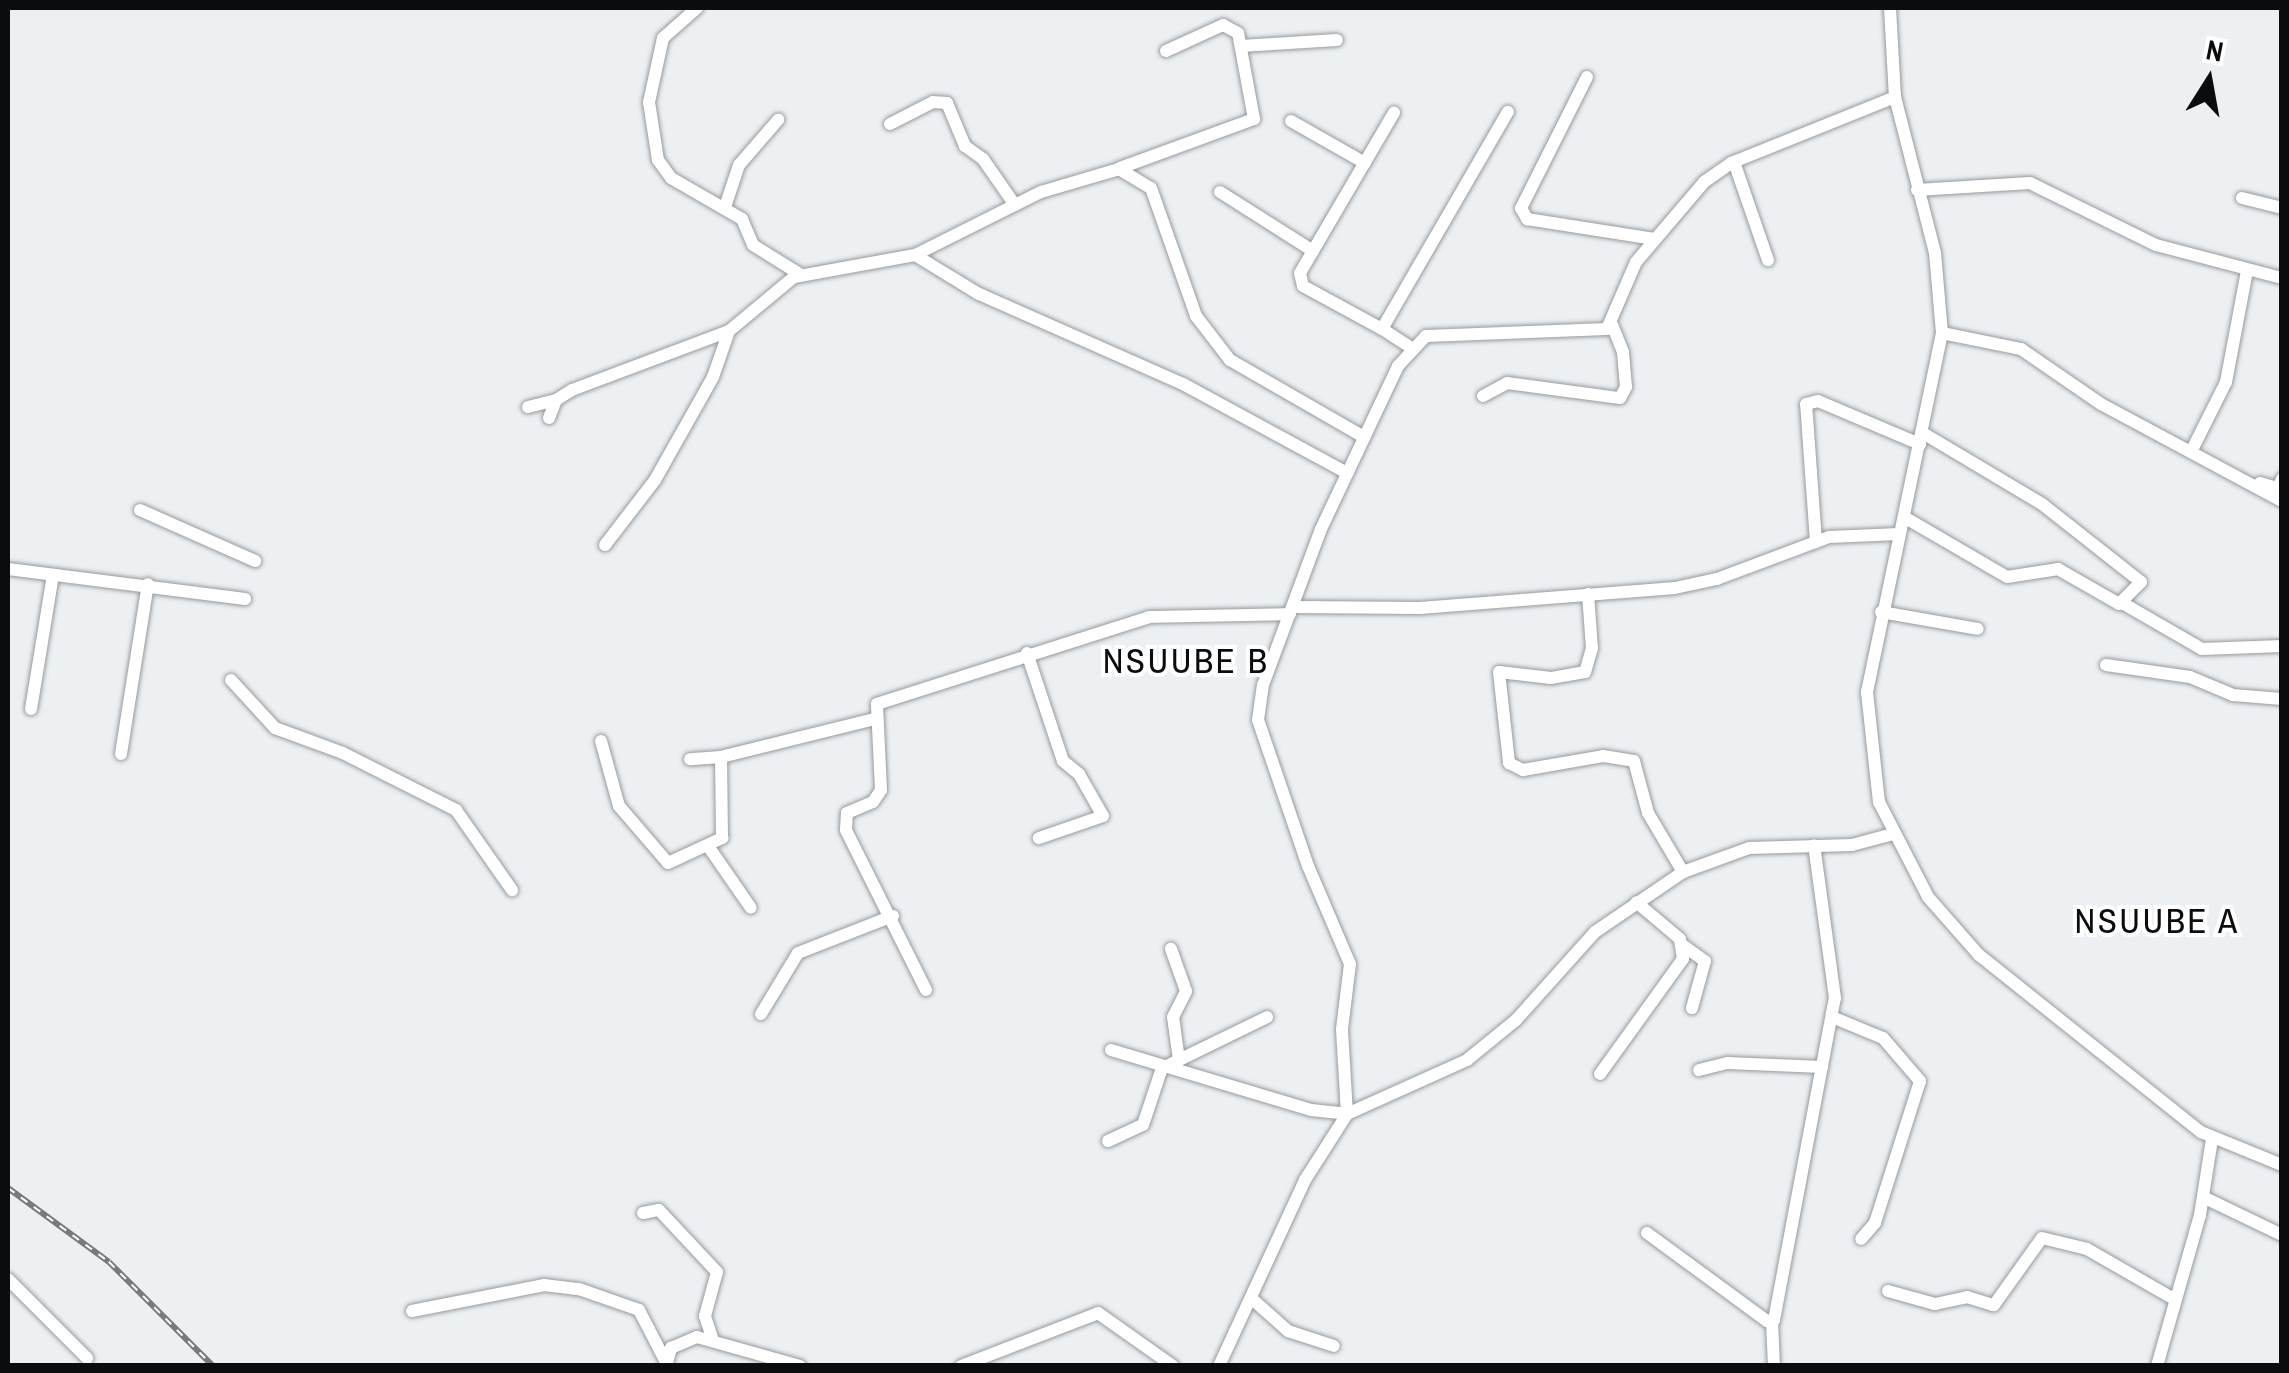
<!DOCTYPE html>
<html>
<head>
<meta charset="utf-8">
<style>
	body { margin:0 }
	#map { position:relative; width:2289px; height:1373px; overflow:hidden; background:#ecf0f3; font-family:"Archivo Narrow",sans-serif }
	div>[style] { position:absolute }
	.roads { filter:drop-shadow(0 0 2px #979a9d) drop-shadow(0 0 2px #979a9d) }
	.minor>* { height:12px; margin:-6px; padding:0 6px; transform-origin:6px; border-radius:6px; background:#fff }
	.rail>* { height:6px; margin-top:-3px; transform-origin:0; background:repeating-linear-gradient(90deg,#fff 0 8px,#787a7c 0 16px); box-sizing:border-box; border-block:2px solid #787a7c }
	span { translate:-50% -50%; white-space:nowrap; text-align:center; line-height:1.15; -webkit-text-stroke:8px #fff; paint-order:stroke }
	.quarter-label { font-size:35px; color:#0b0c0d; letter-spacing:2.5px }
	.frame { position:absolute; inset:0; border:10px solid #0b0c0d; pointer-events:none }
	.north { position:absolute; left:2159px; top:30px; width:100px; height:100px; -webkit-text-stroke:8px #fff; paint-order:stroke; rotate:11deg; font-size:28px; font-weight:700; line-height:40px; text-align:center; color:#0b0c0d }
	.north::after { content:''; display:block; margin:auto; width:35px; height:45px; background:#0b0c0d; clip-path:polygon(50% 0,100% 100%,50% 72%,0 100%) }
</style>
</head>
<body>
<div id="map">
	<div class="roads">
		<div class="minor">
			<div style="left:697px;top:8px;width:45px;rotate:138.6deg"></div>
			<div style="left:663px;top:38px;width:66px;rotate:102.3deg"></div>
			<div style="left:649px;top:102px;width:59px;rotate:81.2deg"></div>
			<div style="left:658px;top:160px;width:22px;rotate:54deg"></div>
			<div style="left:671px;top:178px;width:82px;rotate:30deg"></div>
			<div style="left:742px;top:219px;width:28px;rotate:67deg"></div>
			<div style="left:753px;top:245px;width:57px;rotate:32deg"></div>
			<div style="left:1890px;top:8px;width:89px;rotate:86.8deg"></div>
			<div style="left:1895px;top:97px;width:161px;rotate:75.6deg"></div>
			<div style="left:1935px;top:253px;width:80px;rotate:85deg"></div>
			<div style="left:1942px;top:333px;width:367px;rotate:101.8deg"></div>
			<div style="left:1867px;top:692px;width:111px;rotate:83.8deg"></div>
			<div style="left:1879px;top:802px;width:107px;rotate:62.7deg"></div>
			<div style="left:1928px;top:897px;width:77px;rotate:48.7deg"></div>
			<div style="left:1979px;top:955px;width:284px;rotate:38.6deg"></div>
			<div style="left:2201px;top:1132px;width:87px;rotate:22.2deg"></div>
			<div style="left:1241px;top:46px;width:96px;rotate:-3.6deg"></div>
			<div style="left:1166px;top:51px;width:63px;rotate:-24.5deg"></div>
			<div style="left:1587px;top:77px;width:147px;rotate:116.7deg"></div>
			<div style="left:1521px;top:208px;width:13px;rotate:61deg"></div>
			<div style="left:1527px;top:219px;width:129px;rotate:8.9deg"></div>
			<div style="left:1291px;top:121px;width:85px;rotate:29.6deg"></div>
			<div style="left:890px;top:124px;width:48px;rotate:-27.1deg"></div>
			<div style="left:933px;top:102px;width:14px;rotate:4deg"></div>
			<div style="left:947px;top:103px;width:47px;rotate:67.3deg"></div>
			<div style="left:965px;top:146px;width:22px;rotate:36deg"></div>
			<div style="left:983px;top:159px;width:56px;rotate:55.2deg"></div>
			<div style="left:1734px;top:162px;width:104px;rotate:70.9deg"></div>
			<div style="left:1120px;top:168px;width:143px;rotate:-20.1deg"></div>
			<div style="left:1254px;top:119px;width:87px;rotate:-100.5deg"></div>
			<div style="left:1238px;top:33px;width:17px;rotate:-152deg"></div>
			<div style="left:1917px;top:190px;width:113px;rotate:-3.5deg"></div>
			<div style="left:2030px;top:183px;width:140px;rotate:26.2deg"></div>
			<div style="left:2156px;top:245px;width:130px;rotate:14.7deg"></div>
			<div style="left:1220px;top:192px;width:110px;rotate:32.4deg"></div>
			<div style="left:2242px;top:198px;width:41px;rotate:14deg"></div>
			<div style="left:725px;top:207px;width:44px;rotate:-71.6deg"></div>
			<div style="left:739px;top:165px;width:60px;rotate:-49.1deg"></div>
			<div style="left:915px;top:255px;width:75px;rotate:31.4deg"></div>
			<div style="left:979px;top:294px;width:223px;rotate:23.8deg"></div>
			<div style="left:1183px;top:384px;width:187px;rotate:28.5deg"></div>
			<div style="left:1382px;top:329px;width:90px;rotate:-151.4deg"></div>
			<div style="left:1303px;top:286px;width:13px;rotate:-103deg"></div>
			<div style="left:1300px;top:273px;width:186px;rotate:-59.6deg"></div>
			<div style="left:1942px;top:333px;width:81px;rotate:11.4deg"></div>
			<div style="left:2021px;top:349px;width:97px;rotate:34.5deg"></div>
			<div style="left:2101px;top:404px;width:205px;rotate:28.2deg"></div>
			<div style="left:1410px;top:347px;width:33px;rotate:-147deg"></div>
			<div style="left:1382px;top:329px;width:251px;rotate:-59.9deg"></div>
			<div style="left:1483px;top:396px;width:27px;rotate:-28deg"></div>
			<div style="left:1507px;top:383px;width:114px;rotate:7.6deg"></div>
			<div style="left:1620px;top:398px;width:13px;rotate:-61deg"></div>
			<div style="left:1626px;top:387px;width:35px;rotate:-95deg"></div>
			<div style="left:1623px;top:352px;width:29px;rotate:-112deg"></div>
			<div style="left:528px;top:407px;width:29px;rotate:-14deg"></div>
			<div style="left:549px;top:418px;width:19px;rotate:-69deg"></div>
			<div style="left:556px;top:400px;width:19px;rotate:-32deg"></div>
			<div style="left:572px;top:390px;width:168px;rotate:-20.6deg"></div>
			<div style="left:729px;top:331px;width:85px;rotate:-39.7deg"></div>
			<div style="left:794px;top:277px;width:123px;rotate:-10.3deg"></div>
			<div style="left:915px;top:255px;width:141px;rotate:-26.6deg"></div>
			<div style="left:1041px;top:192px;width:81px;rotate:-16.4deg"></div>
			<div style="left:1119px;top:169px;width:37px;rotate:31deg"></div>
			<div style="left:1151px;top:188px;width:136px;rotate:70.6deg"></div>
			<div style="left:1196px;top:316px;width:56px;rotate:52.3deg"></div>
			<div style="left:1230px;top:360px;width:155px;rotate:29.9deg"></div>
			<div style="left:2191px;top:452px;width:78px;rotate:-63.4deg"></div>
			<div style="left:2226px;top:382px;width:113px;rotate:-79.3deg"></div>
			<div style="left:2260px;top:483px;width:19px;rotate:16deg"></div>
			<div style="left:2278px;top:488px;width:10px;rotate:-66deg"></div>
			<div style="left:140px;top:510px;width:126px;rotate:23.9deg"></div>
			<div style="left:1904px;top:517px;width:119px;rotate:30.2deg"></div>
			<div style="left:2007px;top:577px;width:52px;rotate:-8.9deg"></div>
			<div style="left:2058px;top:569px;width:70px;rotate:29.8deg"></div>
			<div style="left:2119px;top:604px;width:31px;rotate:-45deg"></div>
			<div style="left:2141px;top:582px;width:126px;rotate:-141.8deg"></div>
			<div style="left:2042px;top:504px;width:139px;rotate:-149.2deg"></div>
			<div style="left:1816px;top:542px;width:138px;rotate:-94.1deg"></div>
			<div style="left:1806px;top:404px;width:12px;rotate:-14deg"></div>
			<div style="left:1818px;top:401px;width:111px;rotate:22.9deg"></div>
			<div style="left:605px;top:545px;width:82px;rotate:-52.4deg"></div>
			<div style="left:655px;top:480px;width:118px;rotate:-60.6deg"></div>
			<div style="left:713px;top:377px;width:49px;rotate:-70.8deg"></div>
			<div style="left:8px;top:569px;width:239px;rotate:7.2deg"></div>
			<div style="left:1588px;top:594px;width:54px;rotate:85.8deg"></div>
			<div style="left:1592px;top:648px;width:25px;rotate:106deg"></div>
			<div style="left:1585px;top:672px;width:35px;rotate:170deg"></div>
			<div style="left:1551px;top:678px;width:52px;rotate:-173.4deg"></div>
			<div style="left:1499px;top:672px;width:92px;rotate:83.7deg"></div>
			<div style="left:1509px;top:763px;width:16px;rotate:27deg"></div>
			<div style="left:1523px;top:770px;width:81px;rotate:-9.9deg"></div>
			<div style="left:1603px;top:756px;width:31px;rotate:9deg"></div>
			<div style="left:1634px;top:761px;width:54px;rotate:74.9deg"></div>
			<div style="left:1648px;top:813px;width:69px;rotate:59.3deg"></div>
			<div style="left:2124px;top:604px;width:90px;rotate:30deg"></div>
			<div style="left:2202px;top:649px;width:80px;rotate:-2.1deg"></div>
			<div style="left:1294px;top:607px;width:126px;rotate:0.5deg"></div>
			<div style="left:1420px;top:608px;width:256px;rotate:-4.5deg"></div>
			<div style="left:1675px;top:588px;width:43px;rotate:-12.1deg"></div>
			<div style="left:1717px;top:579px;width:120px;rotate:-20.6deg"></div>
			<div style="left:1829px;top:537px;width:70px;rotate:-2.5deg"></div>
			<div style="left:1881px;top:612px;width:98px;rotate:9.9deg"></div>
			<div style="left:1027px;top:653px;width:114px;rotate:71.6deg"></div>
			<div style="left:1063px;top:761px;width:21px;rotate:39deg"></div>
			<div style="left:1079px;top:774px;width:48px;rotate:60.3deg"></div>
			<div style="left:1103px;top:816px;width:68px;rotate:161deg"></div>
			<div style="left:2106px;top:665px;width:85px;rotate:8.1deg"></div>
			<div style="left:2190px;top:677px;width:47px;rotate:22.7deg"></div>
			<div style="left:2233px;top:695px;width:49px;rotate:4.7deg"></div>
			<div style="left:231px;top:680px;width:65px;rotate:47.5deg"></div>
			<div style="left:275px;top:728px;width:72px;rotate:20.2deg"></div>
			<div style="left:343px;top:753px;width:127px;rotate:26.8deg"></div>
			<div style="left:456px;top:810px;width:98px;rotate:55deg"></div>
			<div style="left:31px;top:709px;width:136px;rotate:-80.7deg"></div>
			<div style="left:601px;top:741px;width:67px;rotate:74.5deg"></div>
			<div style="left:619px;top:806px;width:75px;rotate:49.3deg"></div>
			<div style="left:668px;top:863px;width:60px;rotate:-24.8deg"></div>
			<div style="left:722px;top:838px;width:81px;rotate:-90.7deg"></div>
			<div style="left:721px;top:757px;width:31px;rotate:176deg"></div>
			<div style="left:121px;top:754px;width:172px;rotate:-81deg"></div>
			<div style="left:721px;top:757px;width:159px;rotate:-13.9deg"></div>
			<div style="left:708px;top:846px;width:75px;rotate:55.3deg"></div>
			<div style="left:1684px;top:946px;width:26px;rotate:36deg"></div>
			<div style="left:1705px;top:961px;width:49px;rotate:105.5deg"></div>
			<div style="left:926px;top:990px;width:179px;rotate:-116.6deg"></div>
			<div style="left:846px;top:830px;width:17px;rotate:-87deg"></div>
			<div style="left:847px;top:813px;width:28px;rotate:-23deg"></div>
			<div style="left:873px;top:802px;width:14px;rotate:-56deg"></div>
			<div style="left:881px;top:790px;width:86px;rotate:-92.7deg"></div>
			<div style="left:877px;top:704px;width:286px;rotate:-17.7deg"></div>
			<div style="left:1149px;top:617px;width:141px;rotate:-1.2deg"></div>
			<div style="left:761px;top:1014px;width:71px;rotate:-58.8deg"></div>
			<div style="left:798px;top:953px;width:102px;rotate:-21.3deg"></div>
			<div style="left:1832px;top:1017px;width:55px;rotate:22.4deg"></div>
			<div style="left:1883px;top:1038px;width:57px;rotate:49.3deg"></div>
			<div style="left:1920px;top:1081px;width:149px;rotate:107.6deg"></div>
			<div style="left:1875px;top:1223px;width:21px;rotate:131deg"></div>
			<div style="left:1111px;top:1050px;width:209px;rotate:16.7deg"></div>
			<div style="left:1311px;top:1110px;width:36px;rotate:6deg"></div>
			<div style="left:1347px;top:1114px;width:85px;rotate:-93.4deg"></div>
			<div style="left:1342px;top:1029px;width:65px;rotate:-83deg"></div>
			<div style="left:1350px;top:964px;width:107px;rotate:-113.2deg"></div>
			<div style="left:1308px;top:866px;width:154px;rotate:-108.9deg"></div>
			<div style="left:1258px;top:720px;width:35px;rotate:-82deg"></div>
			<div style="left:1263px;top:685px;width:166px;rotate:-69.6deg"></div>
			<div style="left:1321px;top:529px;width:180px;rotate:-64.7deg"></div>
			<div style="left:1398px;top:366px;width:41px;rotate:-47deg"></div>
			<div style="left:1426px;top:336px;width:181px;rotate:-2.2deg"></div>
			<div style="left:1607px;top:329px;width:73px;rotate:-66.6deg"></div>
			<div style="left:1636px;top:262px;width:105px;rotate:-49.6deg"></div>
			<div style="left:1704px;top:182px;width:33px;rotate:-35deg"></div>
			<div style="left:1731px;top:163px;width:177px;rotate:-21.9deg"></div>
			<div style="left:1179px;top:1060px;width:98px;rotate:-26deg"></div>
			<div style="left:1163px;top:1068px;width:18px;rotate:-27deg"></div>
			<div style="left:1179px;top:1060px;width:43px;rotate:-97.9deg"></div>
			<div style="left:1173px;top:1017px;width:29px;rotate:-63deg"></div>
			<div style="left:1186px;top:991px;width:45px;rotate:-109.7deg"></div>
			<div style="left:1699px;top:1070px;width:30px;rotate:-14deg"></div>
			<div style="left:1728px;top:1063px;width:94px;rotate:2.4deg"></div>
			<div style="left:1600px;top:1074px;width:142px;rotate:-54.2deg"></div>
			<div style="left:1683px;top:959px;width:20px;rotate:-99deg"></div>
			<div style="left:1680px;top:939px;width:57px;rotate:-139.9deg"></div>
			<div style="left:1108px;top:1141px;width:38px;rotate:-25deg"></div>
			<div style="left:1143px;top:1125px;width:60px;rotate:-71.6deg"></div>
			<div style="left:2203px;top:1197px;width:88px;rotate:25.7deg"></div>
			<div style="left:643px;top:1213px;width:16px;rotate:-11deg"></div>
			<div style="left:659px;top:1210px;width:85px;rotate:46.9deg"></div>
			<div style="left:717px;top:1272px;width:46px;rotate:105.3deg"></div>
			<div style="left:705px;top:1316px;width:23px;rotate:72deg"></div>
			<div style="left:1647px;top:1233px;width:149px;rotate:36.3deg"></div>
			<div style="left:1767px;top:1321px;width:7px;rotate:-8deg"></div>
			<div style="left:1774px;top:1320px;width:328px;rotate:-79.3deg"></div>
			<div style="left:1835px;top:998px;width:154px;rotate:-97.8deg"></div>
			<div style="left:8px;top:1279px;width:112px;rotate:45deg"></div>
			<div style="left:1888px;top:1291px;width:49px;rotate:15.5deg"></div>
			<div style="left:1935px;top:1304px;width:33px;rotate:-12deg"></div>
			<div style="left:1967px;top:1297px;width:28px;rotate:17deg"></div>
			<div style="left:1994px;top:1305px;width:82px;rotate:-54.4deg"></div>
			<div style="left:2042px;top:1238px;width:46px;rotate:13.7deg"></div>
			<div style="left:2087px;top:1249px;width:100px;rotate:29.9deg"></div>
			<div style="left:1251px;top:1298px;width:50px;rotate:41.7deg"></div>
			<div style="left:1288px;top:1331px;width:48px;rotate:18.1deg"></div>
			<div style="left:412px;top:1311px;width:135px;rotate:-11.1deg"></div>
			<div style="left:544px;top:1285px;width:35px;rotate:7deg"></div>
			<div style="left:579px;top:1289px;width:64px;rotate:19.3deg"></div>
			<div style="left:639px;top:1310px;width:61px;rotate:62.6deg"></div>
			<div style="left:1772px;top:1321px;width:45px;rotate:87.5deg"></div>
			<div style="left:667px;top:1363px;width:16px;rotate:-75deg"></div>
			<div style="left:671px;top:1348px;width:28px;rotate:-23deg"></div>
			<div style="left:697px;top:1337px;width:107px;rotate:15.7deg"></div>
			<div style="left:961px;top:1366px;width:147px;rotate:-21.1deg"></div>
			<div style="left:1098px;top:1313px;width:92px;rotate:35.2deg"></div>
			<div style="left:1219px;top:1366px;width:205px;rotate:-65.2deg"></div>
			<div style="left:1305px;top:1180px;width:78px;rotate:-57.5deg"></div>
			<div style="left:1347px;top:1114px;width:132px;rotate:-24.2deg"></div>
			<div style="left:1467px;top:1060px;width:63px;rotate:-39.2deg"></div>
			<div style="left:1516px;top:1020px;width:118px;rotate:-48.1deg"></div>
			<div style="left:1595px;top:932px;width:107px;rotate:-34.3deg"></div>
			<div style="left:1683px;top:872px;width:70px;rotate:-20deg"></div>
			<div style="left:1749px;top:848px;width:103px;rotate:-1.7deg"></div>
			<div style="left:1852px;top:845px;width:42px;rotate:-15deg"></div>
			<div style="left:2157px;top:1366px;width:157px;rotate:-74.1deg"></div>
			<div style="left:2200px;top:1215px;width:77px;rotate:-81deg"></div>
		</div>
	</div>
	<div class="rail">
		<div style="left:8px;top:1188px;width:125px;rotate:36.2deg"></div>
		<div style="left:109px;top:1262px;width:147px;rotate:45deg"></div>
	</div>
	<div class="quarter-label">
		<span style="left:1186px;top:661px">NSUUBE B</span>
		<span style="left:2157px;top:921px">NSUUBE A</span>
	</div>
	<div class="frame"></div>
	<div class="north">N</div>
</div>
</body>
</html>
